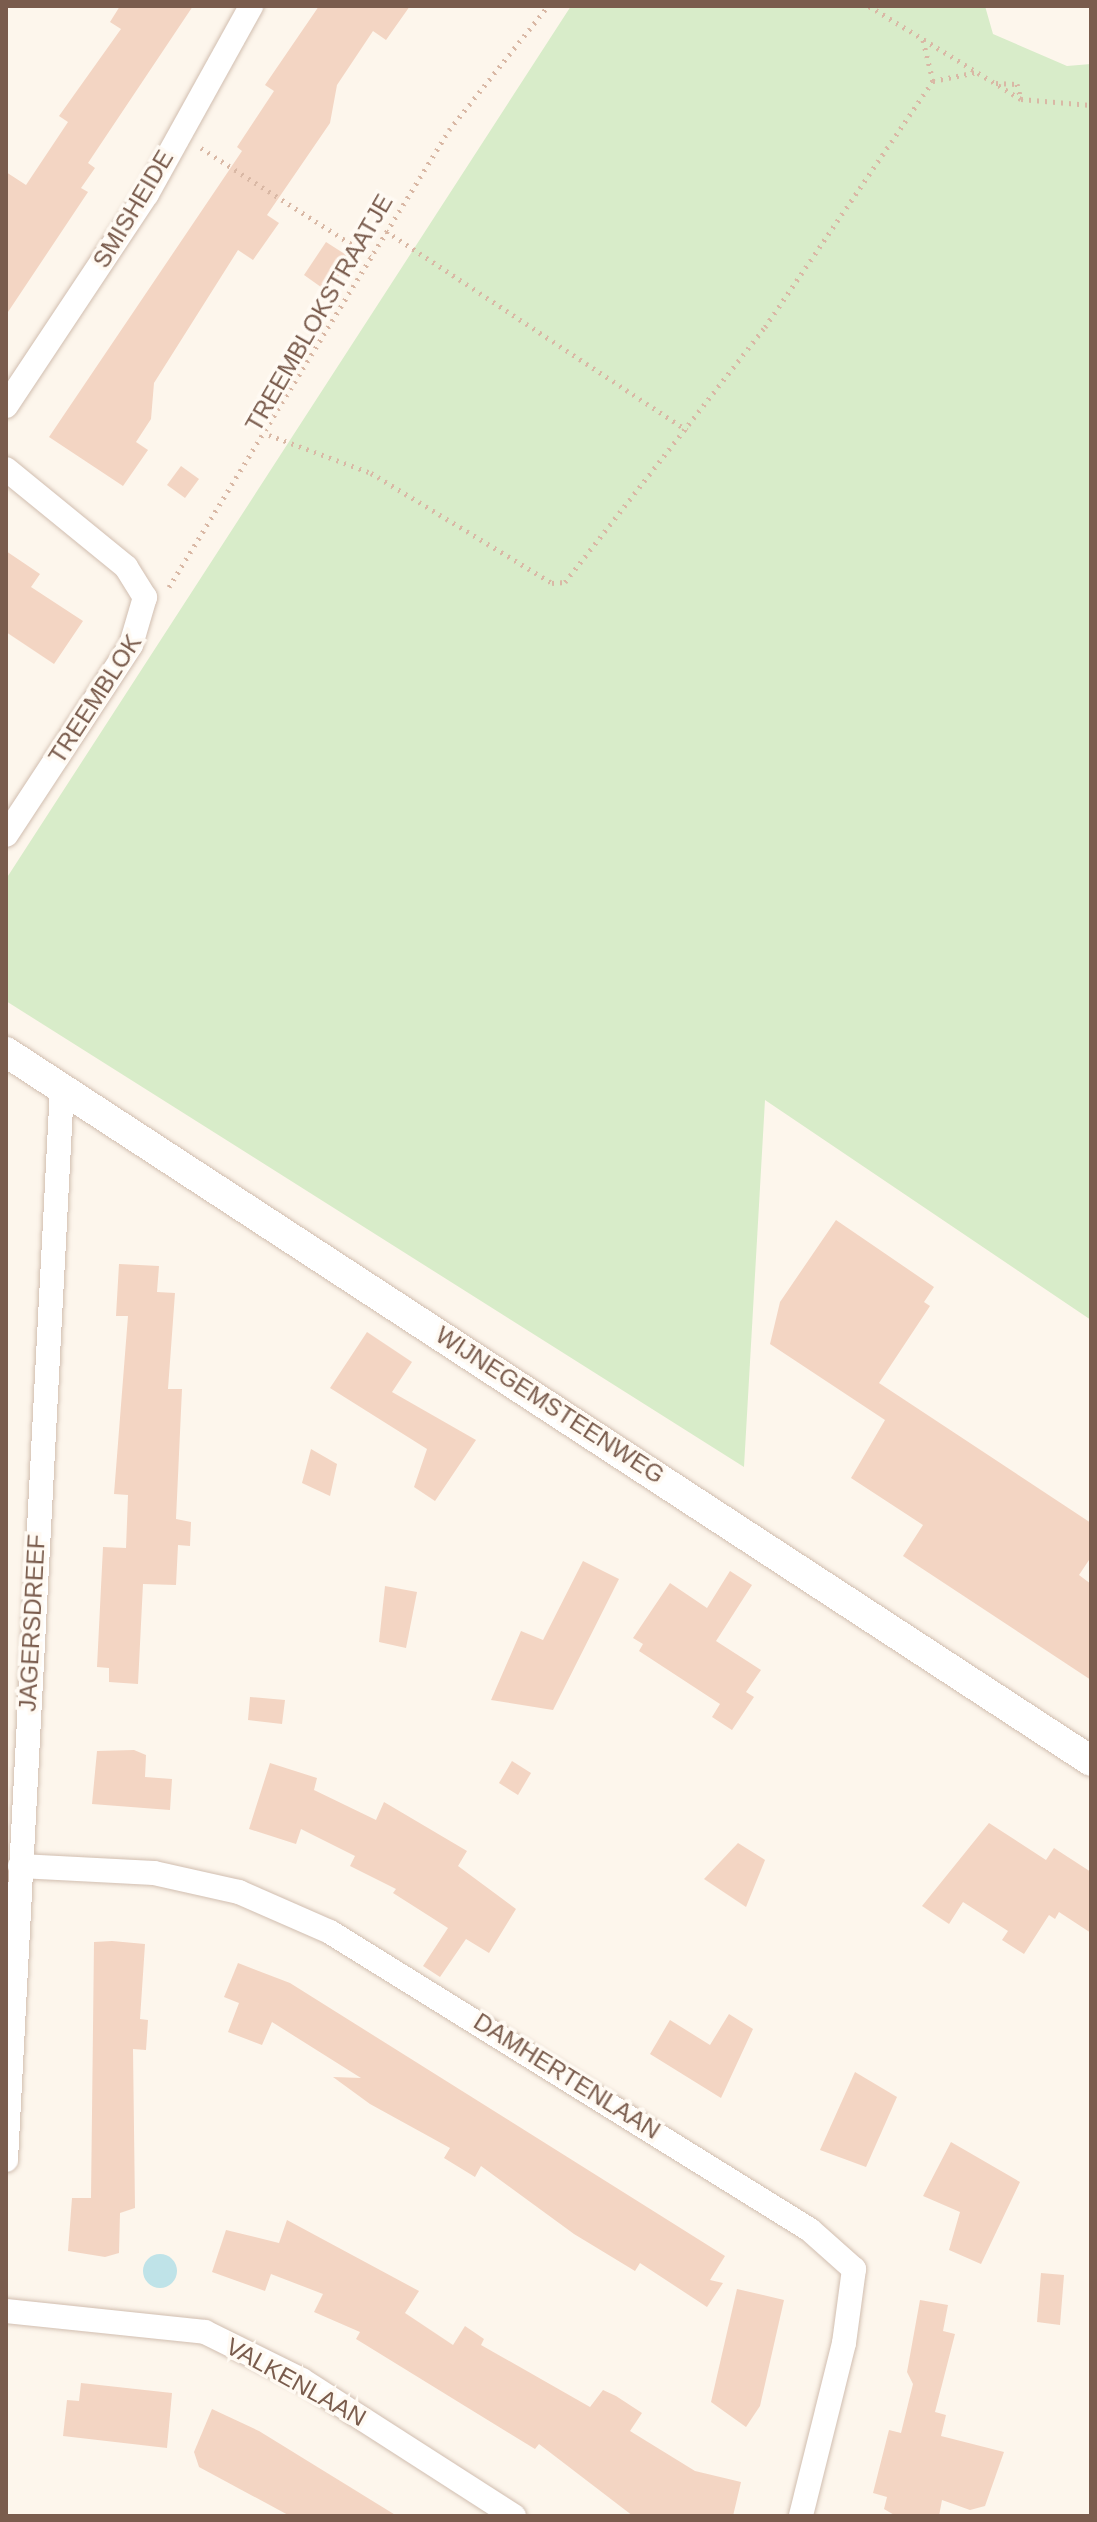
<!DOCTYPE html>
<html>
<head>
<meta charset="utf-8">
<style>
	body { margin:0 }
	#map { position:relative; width:1097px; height:2522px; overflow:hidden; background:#fdf6ec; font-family:Helvetica,sans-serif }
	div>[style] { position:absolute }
	.green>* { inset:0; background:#d8ecc9 }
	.water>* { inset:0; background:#bfe3e8 }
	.round { border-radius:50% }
	.building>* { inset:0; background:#f3d5c3 }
	.path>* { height:5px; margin-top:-2.5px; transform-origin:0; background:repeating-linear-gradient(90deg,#d9b8a5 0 2px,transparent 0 8px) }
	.roads { filter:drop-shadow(0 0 2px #d1beb0) drop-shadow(0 0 2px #d1beb0) }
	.minor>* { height:24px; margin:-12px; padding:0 12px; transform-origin:12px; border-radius:12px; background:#fff }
	.tertiary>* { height:30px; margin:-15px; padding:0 15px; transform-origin:15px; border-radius:15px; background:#fff }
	span { translate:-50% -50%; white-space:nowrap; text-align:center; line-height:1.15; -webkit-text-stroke:7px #fffaf3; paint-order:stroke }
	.street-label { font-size:24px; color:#7a5c4d }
	.frame { position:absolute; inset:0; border:8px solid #7a5c4d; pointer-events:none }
</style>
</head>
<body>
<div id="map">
	<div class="green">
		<div style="clip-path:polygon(571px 6px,985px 6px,993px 34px,1067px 66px,1091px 64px,1091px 1320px,765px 1100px,744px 1467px,6px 1001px,6px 879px)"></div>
	</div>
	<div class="water">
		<div class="round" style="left:143px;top:2254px;width:34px;height:34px"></div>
	</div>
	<div class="building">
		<div style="clip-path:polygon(120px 6px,193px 6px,88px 163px,95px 168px,81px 188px,88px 192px,6px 315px,6px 172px,26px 185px,68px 122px,59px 116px,121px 29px,110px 22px)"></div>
		<div style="clip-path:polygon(319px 6px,410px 6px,386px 40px,373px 31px,337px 85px,330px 123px,267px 215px,279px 223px,253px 260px,238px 250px,154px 383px,151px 419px,136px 442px,148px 450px,123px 486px,49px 437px,242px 151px,237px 147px,274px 91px,265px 85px)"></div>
		<div style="clip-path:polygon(326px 242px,351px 258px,328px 292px,304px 275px)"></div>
		<div style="clip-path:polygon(181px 466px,199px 479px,185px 498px,167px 485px)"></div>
		<div style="clip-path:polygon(6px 551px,40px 574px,31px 587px,83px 621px,54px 664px,6px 632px)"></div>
		<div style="clip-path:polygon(836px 1220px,934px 1287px,924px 1302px,930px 1306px,879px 1383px,1091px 1523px,1091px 1557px,1079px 1575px,1091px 1584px,1091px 1680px,903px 1556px,923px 1525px,851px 1478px,885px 1420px,770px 1344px,780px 1302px)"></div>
		<div style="clip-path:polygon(119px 1264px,159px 1266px,157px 1292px,175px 1293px,168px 1389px,182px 1389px,176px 1519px,191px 1522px,190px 1546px,178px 1545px,176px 1585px,143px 1584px,138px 1684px,109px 1682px,109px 1668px,97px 1667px,103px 1547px,126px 1548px,128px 1495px,114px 1494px,128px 1316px,116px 1316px)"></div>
		<div style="clip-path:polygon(367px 1332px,412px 1362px,392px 1392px,476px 1440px,435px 1501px,414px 1487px,427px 1449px,330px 1388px)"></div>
		<div style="clip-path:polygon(311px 1449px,337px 1464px,330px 1496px,302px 1483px)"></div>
		<div style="clip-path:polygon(583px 1561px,619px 1579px,553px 1710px,491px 1700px,521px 1631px,543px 1640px)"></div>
		<div style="clip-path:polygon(730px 1571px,752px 1585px,716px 1641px,761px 1670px,746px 1692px,754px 1697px,732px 1730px,712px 1717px,720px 1704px,639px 1651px,643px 1644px,633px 1638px,670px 1583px,707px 1608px)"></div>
		<div style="clip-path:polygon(385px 1586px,417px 1592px,406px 1648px,379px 1642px)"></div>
		<div style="clip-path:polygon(250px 1697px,285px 1700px,282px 1724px,248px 1720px)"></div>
		<div style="clip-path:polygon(134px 1750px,146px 1755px,145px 1777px,172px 1779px,170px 1810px,92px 1804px,97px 1751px)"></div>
		<div style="clip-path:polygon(512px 1761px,531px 1773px,518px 1795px,499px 1783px)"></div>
		<div style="clip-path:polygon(270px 1763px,317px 1778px,314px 1790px,376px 1820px,384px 1802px,467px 1851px,458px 1866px,516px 1909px,489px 1953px,466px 1939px,440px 1977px,423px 1966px,448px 1928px,393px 1893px,396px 1889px,350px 1866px,355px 1856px,301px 1829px,296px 1844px,249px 1829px)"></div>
		<div style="clip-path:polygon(989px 1823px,1046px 1860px,1054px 1848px,1091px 1872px,1091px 1933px,1059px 1912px,1055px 1919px,1049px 1915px,1024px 1954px,1002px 1940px,1008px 1931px,963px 1902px,949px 1924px,922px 1906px)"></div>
		<div style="clip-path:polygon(738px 1843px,765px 1860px,746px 1907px,704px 1879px)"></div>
		<div style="clip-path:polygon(112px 1941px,145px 1944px,140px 2019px,148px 2020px,146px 2050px,133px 2049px,135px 2208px,120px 2213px,119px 2253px,105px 2257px,68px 2251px,72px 2198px,91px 2198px,94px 1942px)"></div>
		<div style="clip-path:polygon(238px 1963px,290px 1983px,725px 2256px,710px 2280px,723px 2283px,707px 2307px,640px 2263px,635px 2271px,574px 2234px,481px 2166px,475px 2177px,444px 2158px,450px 2148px,370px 2104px,333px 2077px,361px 2078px,272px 2022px,262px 2045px,228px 2032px,239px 2003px,224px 1997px)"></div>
		<div style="clip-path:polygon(729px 2014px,753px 2029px,721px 2098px,650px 2054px,670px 2020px,710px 2045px)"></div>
		<div style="clip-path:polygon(855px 2072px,897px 2097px,866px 2167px,820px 2150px)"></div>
		<div style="clip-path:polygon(951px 2142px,1020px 2182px,981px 2264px,949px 2250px,960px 2212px,923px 2196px)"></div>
		<div style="clip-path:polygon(287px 2220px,419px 2291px,405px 2313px,453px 2345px,465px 2326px,484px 2339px,481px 2345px,590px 2407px,603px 2390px,616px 2396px,642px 2413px,630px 2431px,695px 2471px,741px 2482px,733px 2516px,633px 2516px,539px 2444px,535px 2449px,356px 2339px,360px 2332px,314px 2312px,323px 2294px,271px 2274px,265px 2291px,212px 2272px,226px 2230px,279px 2243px)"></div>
		<div style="clip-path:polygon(1041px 2273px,1064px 2275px,1060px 2325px,1037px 2322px)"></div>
		<div style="clip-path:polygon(737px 2289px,784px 2300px,760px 2406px,746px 2427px,711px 2402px)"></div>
		<div style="clip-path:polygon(920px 2300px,948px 2305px,943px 2331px,955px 2334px,935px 2412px,946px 2415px,941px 2436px,1004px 2452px,985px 2506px,970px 2510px,942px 2500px,939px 2516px,896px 2516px,884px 2509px,887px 2497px,873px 2493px,889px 2430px,901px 2433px,913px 2384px,907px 2372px)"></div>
		<div style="clip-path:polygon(81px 2383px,172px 2393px,167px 2448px,63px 2436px,67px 2400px,79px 2401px)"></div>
		<div style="clip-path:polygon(212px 2409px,259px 2431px,397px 2516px,290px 2516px,199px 2467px,194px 2452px)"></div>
	</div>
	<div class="path">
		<div style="left:869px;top:6px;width:178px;rotate:31.5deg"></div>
		<div style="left:1021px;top:99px;width:70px;rotate:4.9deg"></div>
		<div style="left:923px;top:40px;width:42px;rotate:76.3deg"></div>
		<div style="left:996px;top:83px;width:21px;rotate:3deg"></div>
		<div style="left:1017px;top:84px;width:16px;rotate:75deg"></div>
		<div style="left:201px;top:148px;width:201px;rotate:32.6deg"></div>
		<div style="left:386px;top:231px;width:361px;rotate:33.5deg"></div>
		<div style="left:269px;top:435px;width:109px;rotate:20.4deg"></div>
		<div style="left:371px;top:473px;width:212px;rotate:31.3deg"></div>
		<div style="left:552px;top:583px;width:13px;rotate:-4deg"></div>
		<div style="left:565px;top:582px;width:324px;rotate:-51.9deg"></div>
		<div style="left:765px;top:327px;width:298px;rotate:-55.7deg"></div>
		<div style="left:933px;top:81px;width:45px;rotate:-11.6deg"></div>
		<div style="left:169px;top:587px;width:536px;rotate:-58.5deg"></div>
		<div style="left:449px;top:130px;width:159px;rotate:-51.4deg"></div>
	</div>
	<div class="roads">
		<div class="minor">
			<div style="left:6px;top:406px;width:255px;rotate:-56.4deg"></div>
			<div style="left:147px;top:194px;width:215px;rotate:-61deg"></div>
			<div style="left:6px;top:469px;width:155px;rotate:39.2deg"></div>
			<div style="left:126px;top:567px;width:36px;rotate:58deg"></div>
			<div style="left:145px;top:597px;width:50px;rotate:106.3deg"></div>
			<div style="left:131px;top:645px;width:227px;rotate:123.3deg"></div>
			<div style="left:20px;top:1866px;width:134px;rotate:3deg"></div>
			<div style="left:154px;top:1873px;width:87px;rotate:12.6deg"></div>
			<div style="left:239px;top:1892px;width:99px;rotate:23.7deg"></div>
			<div style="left:330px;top:1932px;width:565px;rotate:31.83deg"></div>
			<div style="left:810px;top:2230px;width:59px;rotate:41.6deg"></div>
			<div style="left:854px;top:2269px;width:75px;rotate:97.7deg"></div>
			<div style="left:844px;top:2343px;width:178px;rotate:104deg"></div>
			<div style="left:6px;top:2160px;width:1074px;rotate:-87.01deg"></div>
			<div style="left:6px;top:2311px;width:200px;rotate:6deg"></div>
			<div style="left:205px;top:2332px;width:108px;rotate:26.3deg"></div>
			<div style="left:302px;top:2380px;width:252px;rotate:32.7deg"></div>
		</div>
		<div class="tertiary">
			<div style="left:6px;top:1052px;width:1296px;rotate:33.16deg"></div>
		</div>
	</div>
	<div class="street-label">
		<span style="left:133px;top:209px;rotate:-59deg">SMISHEIDE</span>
		<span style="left:319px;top:313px;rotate:-60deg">TREEMBLOKSTRAATJE</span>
		<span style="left:95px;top:699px;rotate:-57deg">TREEMBLOK</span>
		<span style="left:550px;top:1405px;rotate:33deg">WIJNEGEMSTEENWEG</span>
		<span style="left:32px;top:1623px;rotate:-87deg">JAGERSDREEF</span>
		<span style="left:567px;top:2076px;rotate:32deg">DAMHERTENLAAN</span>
		<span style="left:296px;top:2382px;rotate:29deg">VALKENLAAN</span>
	</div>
	<div class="frame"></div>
</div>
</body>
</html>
